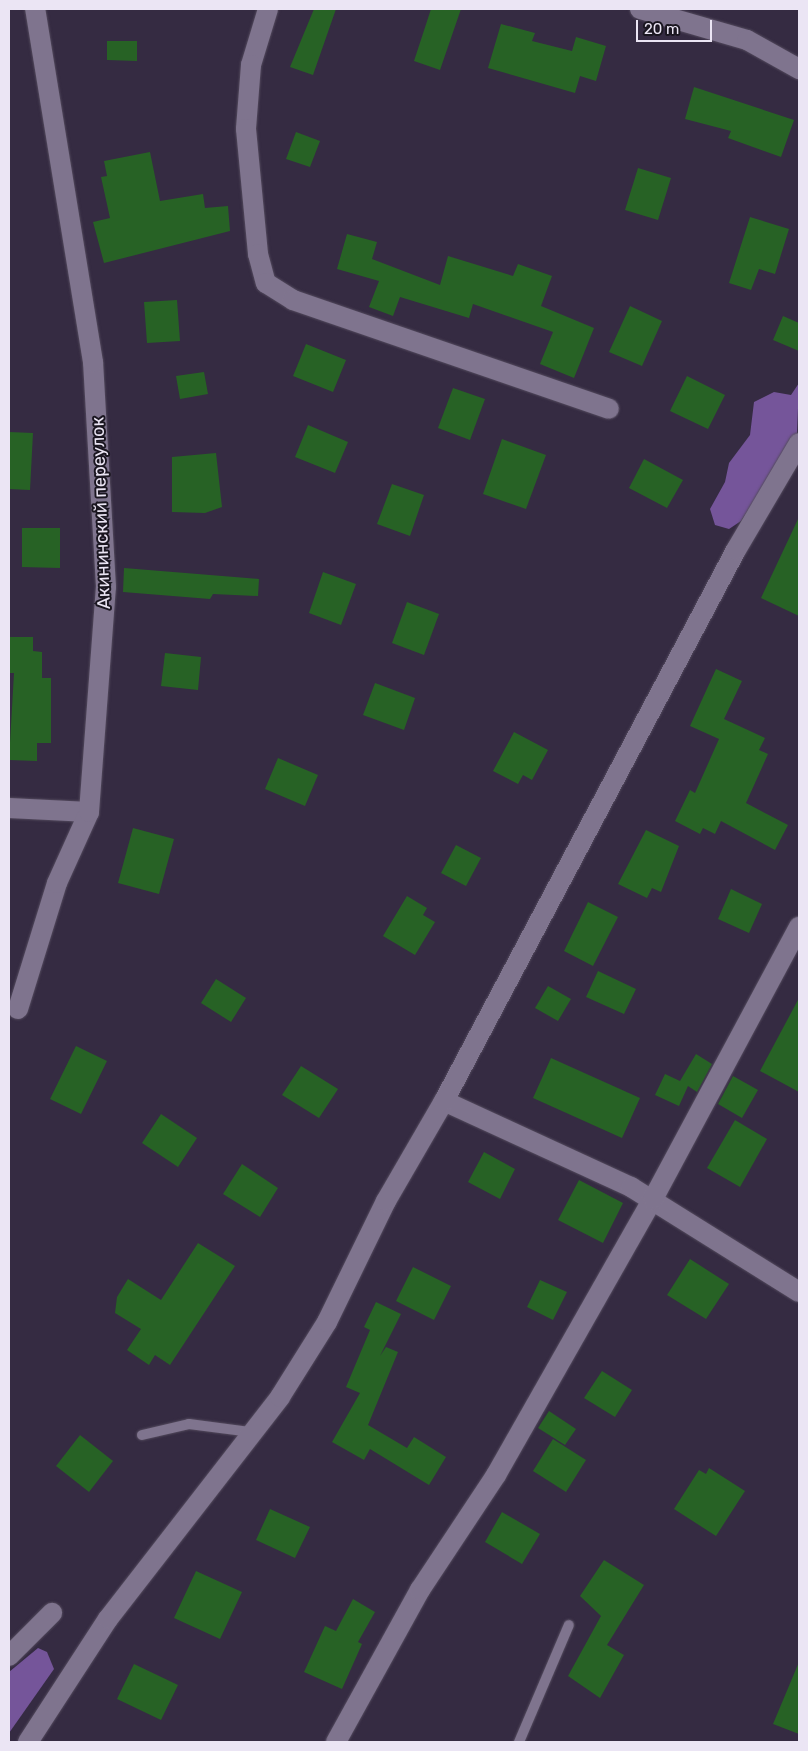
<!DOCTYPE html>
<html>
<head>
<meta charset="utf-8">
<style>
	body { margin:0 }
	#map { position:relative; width:808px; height:1751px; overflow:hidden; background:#352b42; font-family:Rubik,sans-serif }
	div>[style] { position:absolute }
	.forest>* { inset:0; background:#75559a }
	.building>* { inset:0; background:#276225 }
	.roads { filter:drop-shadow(0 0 1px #534a5d) drop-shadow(0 0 1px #534a5d) }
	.lane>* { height:10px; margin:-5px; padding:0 5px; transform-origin:5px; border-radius:5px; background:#7f748e }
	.street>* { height:20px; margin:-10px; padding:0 10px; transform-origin:10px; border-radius:10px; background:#7f748e }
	span { translate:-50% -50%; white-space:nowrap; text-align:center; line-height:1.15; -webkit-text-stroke:4px #1a1620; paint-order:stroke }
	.street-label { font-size:18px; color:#ebe5f4 }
	.frame { position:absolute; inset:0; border:10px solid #ebe5f4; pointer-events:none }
	.scale { position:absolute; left:636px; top:20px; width:76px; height:22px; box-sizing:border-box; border:2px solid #ebe5f4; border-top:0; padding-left:6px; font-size:15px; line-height:18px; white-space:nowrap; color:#ebe5f4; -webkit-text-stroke:4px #1a1620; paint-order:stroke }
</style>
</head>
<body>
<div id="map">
	<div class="forest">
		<div style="clip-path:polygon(799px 383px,797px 433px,741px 521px,729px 529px,715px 525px,710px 509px,725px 482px,729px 463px,750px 435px,754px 402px,774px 392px,791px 395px)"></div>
		<div style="clip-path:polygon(38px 1648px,47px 1652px,54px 1669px,9px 1733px,9px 1672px)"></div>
	</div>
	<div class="building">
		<div style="clip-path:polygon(314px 9px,336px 9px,313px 75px,290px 67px)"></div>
		<div style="clip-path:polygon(431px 9px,461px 9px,440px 70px,414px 61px)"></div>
		<div style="clip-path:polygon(501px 24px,535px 33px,532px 41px,572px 51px,576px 37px,606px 46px,596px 81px,580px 76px,575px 93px,488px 68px)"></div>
		<div style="clip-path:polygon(107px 41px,137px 41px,137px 61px,107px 60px)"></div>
		<div style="clip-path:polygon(694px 87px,794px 120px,781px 157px,728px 138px,731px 131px,685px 119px)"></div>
		<div style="clip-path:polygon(296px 132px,320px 141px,310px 167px,286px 159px)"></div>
		<div style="clip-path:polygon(150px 152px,160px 201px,203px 194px,205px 208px,228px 206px,230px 231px,104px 263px,93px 222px,110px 218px,101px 177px,107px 176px,104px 161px)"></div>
		<div style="clip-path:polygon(638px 168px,671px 178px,658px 220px,625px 210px)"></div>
		<div style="clip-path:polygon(750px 217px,789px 229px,775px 274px,759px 269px,751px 290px,729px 283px)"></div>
		<div style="clip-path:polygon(347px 234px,377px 242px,372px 259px,440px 285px,448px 256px,513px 276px,518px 264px,552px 276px,541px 306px,594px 328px,574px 378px,540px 364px,553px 332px,473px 304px,469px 318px,400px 297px,393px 316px,369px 307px,379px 281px,337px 269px)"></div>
		<div style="clip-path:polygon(177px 300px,180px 341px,147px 343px,144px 302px)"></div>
		<div style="clip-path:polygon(630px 306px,662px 321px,642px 366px,609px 352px)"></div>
		<div style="clip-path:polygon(783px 316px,799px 323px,799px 351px,773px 340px)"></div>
		<div style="clip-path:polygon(306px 344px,346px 360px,333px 392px,293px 376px)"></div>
		<div style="clip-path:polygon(204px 372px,208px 394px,180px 399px,176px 376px)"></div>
		<div style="clip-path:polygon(687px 376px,725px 395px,708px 429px,670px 411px)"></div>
		<div style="clip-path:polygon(453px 388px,485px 399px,470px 440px,438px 428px)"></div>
		<div style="clip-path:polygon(308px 425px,348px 442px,335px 473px,295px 457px)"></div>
		<div style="clip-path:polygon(9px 432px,33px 433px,30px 490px,9px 489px)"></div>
		<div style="clip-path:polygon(502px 439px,546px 455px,526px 509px,483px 494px)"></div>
		<div style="clip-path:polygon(216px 453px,222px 507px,205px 513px,172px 512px,172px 457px)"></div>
		<div style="clip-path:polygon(644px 459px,683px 480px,667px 508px,629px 488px)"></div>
		<div style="clip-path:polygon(392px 484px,424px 495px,410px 536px,377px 524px)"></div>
		<div style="clip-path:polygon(799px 517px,799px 616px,761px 598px)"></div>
		<div style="clip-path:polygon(22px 528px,60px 528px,60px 568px,22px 567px)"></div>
		<div style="clip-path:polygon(124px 568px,259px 579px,258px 596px,213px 594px,210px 599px,123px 592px)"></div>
		<div style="clip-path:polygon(323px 572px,356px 584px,341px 625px,309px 613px)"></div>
		<div style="clip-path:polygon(407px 602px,439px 614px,424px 655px,392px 643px)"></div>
		<div style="clip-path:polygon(9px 637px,33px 637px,33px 651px,42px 652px,42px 678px,51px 678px,51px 743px,37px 743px,37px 761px,9px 760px,14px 673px,9px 673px)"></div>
		<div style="clip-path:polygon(165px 653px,201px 657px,198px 690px,161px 686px)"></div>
		<div style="clip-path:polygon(716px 669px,742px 681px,724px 719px,765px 738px,759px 750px,768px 754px,746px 803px,788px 825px,775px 850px,721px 821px,715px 834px,703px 828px,700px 834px,675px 821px,690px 790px,695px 793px,719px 739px,690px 726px)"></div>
		<div style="clip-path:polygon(375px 683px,415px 698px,404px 730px,363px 715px)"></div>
		<div style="clip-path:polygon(514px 732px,548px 750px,532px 780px,523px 775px,518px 784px,493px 771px)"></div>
		<div style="clip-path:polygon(278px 758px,318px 775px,305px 806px,265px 789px)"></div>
		<div style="clip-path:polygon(133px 828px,174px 839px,159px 894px,118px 883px)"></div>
		<div style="clip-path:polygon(646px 830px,679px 846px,661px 892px,652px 888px,647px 898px,618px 884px)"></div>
		<div style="clip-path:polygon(456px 845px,481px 858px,466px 886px,441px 873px)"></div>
		<div style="clip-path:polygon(731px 889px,762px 904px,749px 933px,718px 919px)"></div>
		<div style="clip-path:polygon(407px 896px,427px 908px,423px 915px,435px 922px,415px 955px,383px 936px)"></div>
		<div style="clip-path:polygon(588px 902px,618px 917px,593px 966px,564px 951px)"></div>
		<div style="clip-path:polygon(598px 971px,636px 989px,624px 1014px,586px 997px)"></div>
		<div style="clip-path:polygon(216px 979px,246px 998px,231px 1022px,201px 1003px)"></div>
		<div style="clip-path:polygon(548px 986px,571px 999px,558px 1021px,535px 1008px)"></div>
		<div style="clip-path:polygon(799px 998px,799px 1092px,760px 1071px)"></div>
		<div style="clip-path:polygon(76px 1046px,107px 1061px,81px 1114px,50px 1099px)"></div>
		<div style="clip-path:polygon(696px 1054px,712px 1064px,697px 1092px,688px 1086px,679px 1106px,655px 1095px,665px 1074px,680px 1081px)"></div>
		<div style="clip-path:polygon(551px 1058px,640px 1098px,622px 1138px,533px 1098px)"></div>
		<div style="clip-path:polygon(301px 1066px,338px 1089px,319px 1118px,282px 1095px)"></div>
		<div style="clip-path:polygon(733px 1076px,758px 1090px,742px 1118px,718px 1104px)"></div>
		<div style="clip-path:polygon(161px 1114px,197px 1138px,178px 1167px,142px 1143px)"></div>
		<div style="clip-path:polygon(735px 1120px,767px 1139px,740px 1187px,707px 1168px)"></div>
		<div style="clip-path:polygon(484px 1152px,515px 1169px,500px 1199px,468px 1182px)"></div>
		<div style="clip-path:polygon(242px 1164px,278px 1188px,260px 1217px,223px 1194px)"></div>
		<div style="clip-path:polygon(579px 1180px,623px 1203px,603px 1243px,558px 1220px)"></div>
		<div style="clip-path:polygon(198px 1243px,235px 1266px,170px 1365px,155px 1355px,149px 1365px,127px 1350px,141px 1329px,115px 1313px,117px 1297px,128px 1279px,161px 1300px)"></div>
		<div style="clip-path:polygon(690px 1259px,729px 1284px,706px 1319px,667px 1295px)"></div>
		<div style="clip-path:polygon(413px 1267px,451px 1286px,434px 1320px,396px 1301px)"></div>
		<div style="clip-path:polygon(540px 1280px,567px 1292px,553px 1320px,527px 1307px)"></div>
		<div style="clip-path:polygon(376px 1302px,401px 1314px,380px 1356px,386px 1347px,398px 1352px,368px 1425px,407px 1448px,414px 1437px,446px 1457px,429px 1485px,370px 1449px,364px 1460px,332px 1442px,360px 1393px,346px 1387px,370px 1330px,364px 1327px)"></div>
		<div style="clip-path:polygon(602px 1371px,632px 1390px,615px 1417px,584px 1398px)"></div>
		<div style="clip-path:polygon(549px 1411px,576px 1429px,565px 1445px,538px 1428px)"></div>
		<div style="clip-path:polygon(80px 1435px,113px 1461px,89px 1492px,56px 1466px)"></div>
		<div style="clip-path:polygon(553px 1439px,586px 1460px,566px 1492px,533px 1471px)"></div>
		<div style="clip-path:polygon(709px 1468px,745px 1491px,716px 1536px,674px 1509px,699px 1470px,706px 1474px)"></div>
		<div style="clip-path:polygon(270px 1509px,310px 1527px,295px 1558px,256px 1540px)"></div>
		<div style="clip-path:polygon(502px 1512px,540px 1534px,522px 1564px,485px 1542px)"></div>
		<div style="clip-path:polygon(604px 1560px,644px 1585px,607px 1645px,624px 1655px,600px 1698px,568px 1676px,601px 1616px,580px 1596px)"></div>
		<div style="clip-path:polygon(196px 1571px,242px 1592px,220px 1639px,174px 1618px)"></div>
		<div style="clip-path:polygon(353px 1599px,375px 1612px,358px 1642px,362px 1644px,342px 1689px,304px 1672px,325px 1626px,336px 1631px)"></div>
		<div style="clip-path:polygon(799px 1662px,799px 1734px,773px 1724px)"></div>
		<div style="clip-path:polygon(134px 1664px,178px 1685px,161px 1720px,117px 1699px)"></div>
	</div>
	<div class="roads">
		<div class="lane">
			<div style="left:142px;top:1435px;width:48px;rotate:-13.2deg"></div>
			<div style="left:189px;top:1424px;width:63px;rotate:7.4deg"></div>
			<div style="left:519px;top:1742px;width:127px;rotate:-66.9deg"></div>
		</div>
		<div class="street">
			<div style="left:268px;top:9px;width:59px;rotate:106.9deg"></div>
			<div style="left:251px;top:65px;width:64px;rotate:94.5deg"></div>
			<div style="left:246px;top:129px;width:126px;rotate:84.5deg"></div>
			<div style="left:258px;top:254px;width:30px;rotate:75deg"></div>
			<div style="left:266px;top:283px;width:32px;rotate:32deg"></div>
			<div style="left:293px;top:300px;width:334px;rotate:19deg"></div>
			<div style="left:640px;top:9px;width:111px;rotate:16.2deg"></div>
			<div style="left:747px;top:40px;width:60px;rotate:29.1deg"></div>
			<div style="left:9px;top:808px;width:80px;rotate:2.9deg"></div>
			<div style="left:18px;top:1009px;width:132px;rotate:-72.8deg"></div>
			<div style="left:57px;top:883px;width:78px;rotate:-65.7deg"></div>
			<div style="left:89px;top:812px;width:226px;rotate:-85.7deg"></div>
			<div style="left:106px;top:587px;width:225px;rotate:-93.3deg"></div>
			<div style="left:93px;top:362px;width:358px;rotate:-99.3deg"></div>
			<div style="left:444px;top:1101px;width:206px;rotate:24.7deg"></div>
			<div style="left:631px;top:1187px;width:198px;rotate:32deg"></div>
			<div style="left:9px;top:1656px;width:61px;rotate:-45deg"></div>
			<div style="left:28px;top:1742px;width:147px;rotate:-57deg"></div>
			<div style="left:108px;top:1619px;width:281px;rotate:-52.2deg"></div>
			<div style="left:280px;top:1397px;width:89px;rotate:-57.9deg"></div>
			<div style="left:327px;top:1322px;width:135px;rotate:-64deg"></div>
			<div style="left:386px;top:1201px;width:116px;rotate:-59.9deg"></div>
			<div style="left:444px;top:1101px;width:624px;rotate:-62.08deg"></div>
			<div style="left:736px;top:550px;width:124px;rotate:-59.5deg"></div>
			<div style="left:336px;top:1742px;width:174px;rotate:-61.1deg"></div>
			<div style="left:420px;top:1590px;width:138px;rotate:-56.5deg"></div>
			<div style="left:496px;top:1475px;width:318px;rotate:-60.4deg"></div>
			<div style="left:653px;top:1199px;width:309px;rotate:-61.8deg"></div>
		</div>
	</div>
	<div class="street-label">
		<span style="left:101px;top:513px;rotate:-92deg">Акининский переулок</span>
	</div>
	<div class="frame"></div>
	<div class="scale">20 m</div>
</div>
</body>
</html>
